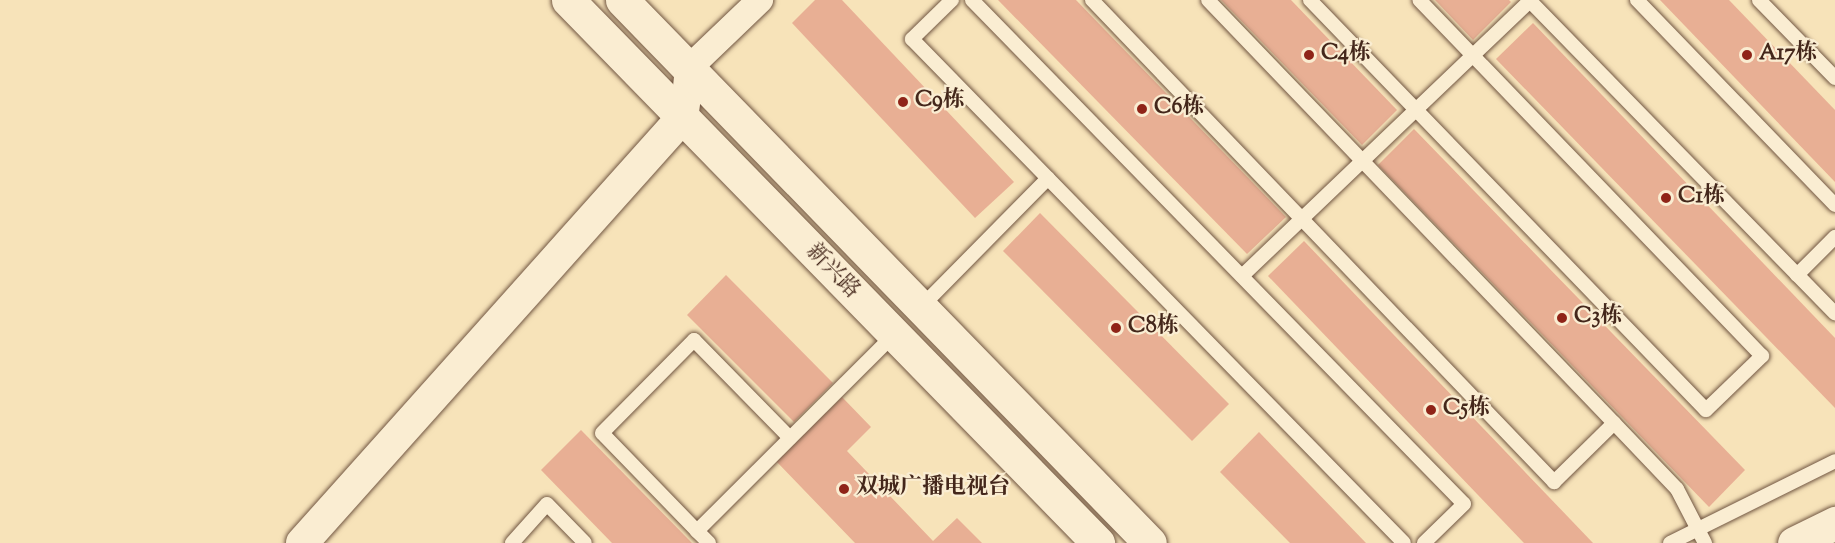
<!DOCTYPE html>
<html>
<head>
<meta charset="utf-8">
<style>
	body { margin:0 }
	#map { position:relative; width:1835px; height:543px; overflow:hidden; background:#f7e3b9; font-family:"Sorts Mill Goudy","Noto Serif SC",serif }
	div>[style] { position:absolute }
	.building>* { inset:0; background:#e8af94 }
	.roads { filter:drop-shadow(0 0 2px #715642) drop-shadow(0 0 2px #715642) }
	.service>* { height:14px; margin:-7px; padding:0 7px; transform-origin:7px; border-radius:7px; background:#faedd2 }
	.minor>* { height:26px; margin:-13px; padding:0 13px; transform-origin:13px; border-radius:13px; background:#faedd2 }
	.tertiary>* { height:32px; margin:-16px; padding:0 16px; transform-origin:16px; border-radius:16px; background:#faedd2 }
	.secondary>* { height:33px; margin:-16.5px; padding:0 16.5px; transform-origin:16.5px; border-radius:16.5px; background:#faedd2 }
	.dots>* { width:16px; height:16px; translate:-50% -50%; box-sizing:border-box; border:3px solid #faedd2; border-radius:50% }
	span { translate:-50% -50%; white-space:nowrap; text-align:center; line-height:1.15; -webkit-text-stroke:4.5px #faedd2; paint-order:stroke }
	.poi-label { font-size:22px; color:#44271b; font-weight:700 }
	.left { translate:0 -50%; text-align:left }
	.street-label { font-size:22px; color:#44271b }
</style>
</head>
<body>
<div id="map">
	<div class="building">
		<div style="clip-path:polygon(815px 0,842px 0,1014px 182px,975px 218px,792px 23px)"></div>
		<div style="clip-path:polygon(998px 0,1076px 0,1286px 217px,1247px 254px)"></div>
		<div style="clip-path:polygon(1221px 0,1291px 0,1397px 110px,1362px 145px)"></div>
		<div style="clip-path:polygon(1435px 0,1509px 0,1511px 2px,1473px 40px)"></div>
		<div style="clip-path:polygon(1660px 0,1729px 0,1835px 110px,1835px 182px)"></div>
		<div style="clip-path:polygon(1533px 23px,1835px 338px,1835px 408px,1496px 59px)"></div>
		<div style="clip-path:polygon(1414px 129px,1745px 470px,1709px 507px,1378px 165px)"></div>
		<div style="clip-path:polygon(1040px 213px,1229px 404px,1192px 441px,1003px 251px)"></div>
		<div style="clip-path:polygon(1304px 241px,1593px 543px,1524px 543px,1268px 276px)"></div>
		<div style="clip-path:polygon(726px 275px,833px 383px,794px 422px,687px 315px)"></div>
		<div style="clip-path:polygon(842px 397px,871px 427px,847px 451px,933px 541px,957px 518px,982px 543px,855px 543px,776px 461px)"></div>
		<div style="clip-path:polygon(581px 430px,692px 543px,612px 543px,541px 470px)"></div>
		<div style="clip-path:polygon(1259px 432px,1366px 543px,1290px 543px,1220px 472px)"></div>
	</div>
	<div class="roads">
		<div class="service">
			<div style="left:952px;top:0;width:56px;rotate:135.7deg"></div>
			<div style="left:912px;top:39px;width:704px;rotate:45.69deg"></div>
			<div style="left:972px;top:0;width:704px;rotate:45.69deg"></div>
			<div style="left:1464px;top:504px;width:56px;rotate:135.7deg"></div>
			<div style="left:1092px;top:0;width:668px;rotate:46.21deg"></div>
			<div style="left:1554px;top:482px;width:84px;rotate:-44.5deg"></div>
			<div style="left:1614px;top:423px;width:586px;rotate:-133.83deg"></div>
			<div style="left:1310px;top:0;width:570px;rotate:46deg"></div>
			<div style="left:1706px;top:410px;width:78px;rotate:-44deg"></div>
			<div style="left:1762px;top:356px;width:494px;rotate:-133.9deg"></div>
			<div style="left:1529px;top:0;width:438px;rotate:45.7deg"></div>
			<div style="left:1637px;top:0;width:285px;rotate:46deg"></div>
			<div style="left:1759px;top:0;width:109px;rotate:45.7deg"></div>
			<div style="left:1797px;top:275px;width:54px;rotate:-45deg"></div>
			<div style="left:1242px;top:276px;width:400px;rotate:-43.7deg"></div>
			<div style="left:921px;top:307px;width:181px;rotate:-45.4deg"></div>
			<div style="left:1614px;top:423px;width:91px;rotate:46.3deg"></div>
			<div style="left:1677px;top:489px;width:61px;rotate:62.6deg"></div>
			<div style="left:697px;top:531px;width:136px;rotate:-134.1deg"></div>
			<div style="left:602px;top:433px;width:131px;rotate:-45.3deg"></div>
			<div style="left:694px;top:340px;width:137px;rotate:45.6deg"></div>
			<div style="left:512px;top:543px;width:52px;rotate:-48.1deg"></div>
			<div style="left:547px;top:504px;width:54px;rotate:45.7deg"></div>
			<div style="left:709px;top:543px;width:17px;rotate:-135deg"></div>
			<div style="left:697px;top:531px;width:278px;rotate:-44.9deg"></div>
			<div style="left:1670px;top:543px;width:184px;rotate:-26.4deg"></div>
		</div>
		<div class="minor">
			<div style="left:686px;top:87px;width:18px;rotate:-84deg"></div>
			<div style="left:688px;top:69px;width:100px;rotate:-43.8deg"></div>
		</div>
		<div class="tertiary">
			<div style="left:302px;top:543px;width:570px;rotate:-48.2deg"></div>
			<div style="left:682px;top:118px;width:22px;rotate:-82deg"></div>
		</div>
		<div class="secondary">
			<div style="left:568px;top:0;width:759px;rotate:45.69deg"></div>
			<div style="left:622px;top:0;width:757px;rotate:45.8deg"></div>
			<div style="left:1794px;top:543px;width:46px;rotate:-26deg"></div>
		</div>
	</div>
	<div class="dots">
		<div style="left:1309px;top:55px;background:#8f2418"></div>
		<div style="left:1747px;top:55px;background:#8f2418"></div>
		<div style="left:903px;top:102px;background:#8f2418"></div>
		<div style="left:1142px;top:109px;background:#8f2418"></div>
		<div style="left:1666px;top:198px;background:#8f2418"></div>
		<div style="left:1562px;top:318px;background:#8f2418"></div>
		<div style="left:1116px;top:328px;background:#8f2418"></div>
		<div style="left:1431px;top:410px;background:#8f2418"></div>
		<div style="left:844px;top:489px;background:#8f2418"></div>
	</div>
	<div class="poi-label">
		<span class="left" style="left:1321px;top:55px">C4栋</span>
		<span class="left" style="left:1759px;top:55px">A17栋</span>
		<span class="left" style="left:915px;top:102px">C9栋</span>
		<span class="left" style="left:1154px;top:109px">C6栋</span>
		<span class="left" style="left:1678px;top:198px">C1栋</span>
		<span class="left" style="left:1574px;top:318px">C3栋</span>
		<span class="left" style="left:1128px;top:328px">C8栋</span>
		<span class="left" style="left:1443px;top:410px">C5栋</span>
		<span class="left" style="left:856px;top:489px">双城广播电视台</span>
	</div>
	<div class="street-label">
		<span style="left:832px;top:272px;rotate:46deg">新兴路</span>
	</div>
</div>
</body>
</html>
